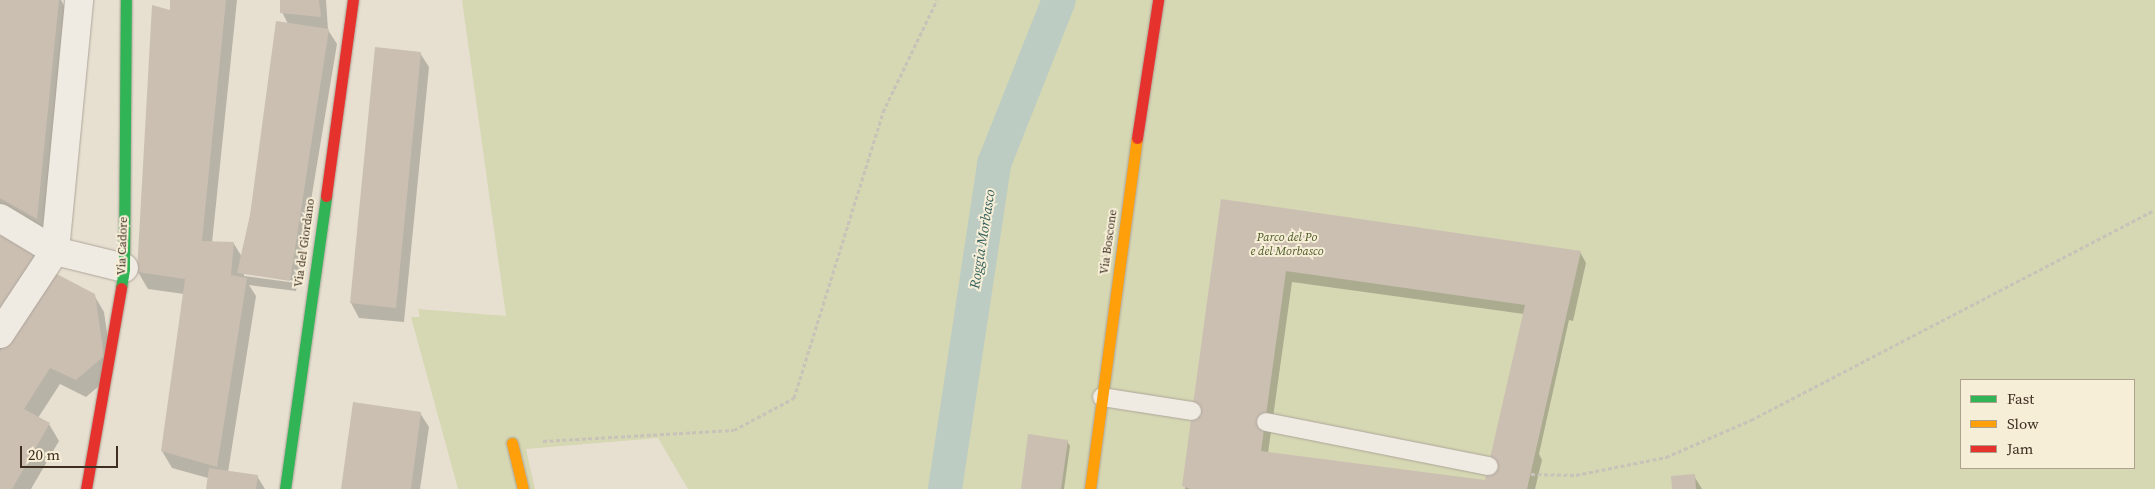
<!DOCTYPE html>
<html>
<head>
<meta charset="utf-8">
<style>
	body { margin:0 }
	#map { position:relative; width:2155px; height:489px; overflow:hidden; background:#e7e0d1; font-family:"Source Serif 4",serif }
	div>[style] { position:absolute }
	.green>* { inset:0; background:#d6d7b3 }
	.shadow>* { inset:0; background:#0003 }
	.canal>* { height:34px; margin:-17px; padding:0 17px; transform-origin:17px; border-radius:17px; background:#bcccc2 }
	.building>* { inset:0; background:#cbbfb2 }
	.path>* { height:3px; margin-top:-1.5px; transform-origin:0; background:repeating-linear-gradient(90deg,#c8c2b9 0 4px,transparent 0 6.5px) }
	.roads { filter:drop-shadow(0 0 1px #ada599) drop-shadow(0 0 1px #ada599) }
	.lane>* { height:18px; margin:-9px; padding:0 9px; transform-origin:9px; border-radius:9px; background:#efebe3 }
	.street>* { height:28px; margin:-14px; padding:0 14px; transform-origin:14px; border-radius:14px; background:#efebe3 }
	.fast>* { height:11px; margin:-5.5px; padding:0 5.5px; transform-origin:5.5px; border-radius:5.5px; background:#30b455 }
	.slow>* { height:11px; margin:-5.5px; padding:0 5.5px; transform-origin:5.5px; border-radius:5.5px; background:#ff9f0a }
	.jam>* { height:11px; margin:-5.5px; padding:0 5.5px; transform-origin:5.5px; border-radius:5.5px; background:#e5322d }
	span { translate:-50% -50%; white-space:nowrap; text-align:center; line-height:1.15; -webkit-text-stroke:4px #f7eed8; paint-order:stroke }
	.park-label { font-size:12px; color:#4d5a26; font-style:italic }
	.street-label { font-size:12px; color:#3d2e20 }
	.water-label { font-size:14px; color:#2f5d5a; font-style:italic }
	.legend { position:absolute; left:1960px; top:379px; width:175px; height:90px; box-sizing:border-box; background:#f7eed8; border:1px solid #ada18e; margin:0; padding:6px 9px; list-style:none; font-size:15px; color:#3d2e20 }
	.legend li { display:flex; align-items:center; gap:10px; height:25px }
	.legend b { width:25px; border:1px solid #ada18e }
	.scale { position:absolute; left:20px; top:446px; width:98px; height:22px; box-sizing:border-box; border:2px solid #3d2e20; border-top:0; padding-left:6px; font-size:15px; line-height:18px; white-space:nowrap; color:#3d2e20; -webkit-text-stroke:4px #f7eed8; paint-order:stroke }
</style>
</head>
<body>
<div id="map">
	<div class="green">
		<div style="clip-path:polygon(evenodd,462px 0,2155px 0,2155px 489px,688px 489px,658px 438px,526px 449px,535px 489px,458px 489px,411px 317px,420px 317px,418px 309px,506px 316px,462px 0,1961px 380px,2134px 380px,2134px 468px,1961px 468px,1961px 380px)"></div>
	</div>
	<div class="shadow">
		<div style="clip-path:polygon(0 0,61px 0,68px 13px,46px 235px,0 208px)"></div>
		<div style="clip-path:polygon(evenodd,172px 0,237px 0,212px 243px,234px 244px,242px 257px,288px 24px,282px 12px,281px 0,326px 0,328px 30px,337px 44px,296px 291px,249px 285px,256px 296px,228px 472px,257px 476px,265px 489px,207px 489px,208px 478px,172px 468px,162px 451px,184px 294px,148px 289px,138px 272px,172px 0,244px 273px,296px 281px,296px 283px,244px 276px,244px 273px)"></div>
		<div style="clip-path:polygon(420px 53px,429px 67px,404px 322px,359px 318px,351px 303px)"></div>
		<div style="clip-path:polygon(evenodd,1222px 201px,1580px 252px,1586px 263px,1573px 321px,1569px 320px,1539px 454px,1542px 460px,1535px 489px,1185px 489px,1222px 201px,1292px 282px,1524px 314px,1486px 481px,1268px 453px,1292px 282px)"></div>
		<div style="clip-path:polygon(0 234px,52px 276px,94px 295px,104px 312px,113px 374px,86px 397px,60px 384px,38px 418px,49px 424px,59px 441px,31px 489px,0 489px)"></div>
		<div style="clip-path:polygon(420px 413px,429px 427px,420px 489px,342px 489px)"></div>
		<div style="clip-path:polygon(1067px 441px,1070px 446px,1064px 489px,1022px 489px)"></div>
		<div style="clip-path:polygon(1694px 476px,1702px 489px,1673px 489px)"></div>
	</div>
	<div class="canal">
		<div style="left:945px;top:489px;width:329px;rotate:-81.4deg"></div>
		<div style="left:994px;top:164px;width:176px;rotate:-68.4deg"></div>
	</div>
	<div class="building">
		<div style="clip-path:polygon(0 0,59px 0,37px 219px,0 198px)"></div>
		<div style="clip-path:polygon(170px 0,226px 0,202px 241px,234px 242px,231px 275px,247px 278px,217px 467px,161px 451px,185px 279px,137px 272px,152px 5px,170px 10px)"></div>
		<div style="clip-path:polygon(280px 0,319px 0,321px 17px,280px 13px)"></div>
		<div style="clip-path:polygon(276px 21px,329px 29px,290px 281px,237px 273px,250px 215px)"></div>
		<div style="clip-path:polygon(375px 47px,421px 52px,396px 308px,350px 303px)"></div>
		<div style="clip-path:polygon(evenodd,1221px 199px,1581px 251px,1527px 489px,1190px 489px,1182px 486px,1221px 199px,1286px 271px,1525px 305px,1485px 480px,1261px 451px,1286px 271px)"></div>
		<div style="clip-path:polygon(0 233px,42px 258px,0 327px)"></div>
		<div style="clip-path:polygon(53px 272px,95px 294px,104px 356px,76px 380px,50px 368px,24px 409px,50px 423px,12px 489px,0 489px,0 351px)"></div>
		<div style="clip-path:polygon(353px 402px,421px 412px,411px 489px,341px 489px)"></div>
		<div style="clip-path:polygon(1028px 434px,1068px 440px,1061px 489px,1021px 489px)"></div>
		<div style="clip-path:polygon(209px 468px,258px 475px,256px 489px,206px 489px)"></div>
		<div style="clip-path:polygon(1695px 474px,1696px 489px,1672px 489px,1671px 476px)"></div>
	</div>
	<div class="path">
		<div style="left:543px;top:441px;width:191px;rotate:-3.3deg"></div>
		<div style="left:734px;top:430px;width:68px;rotate:-28.1deg"></div>
		<div style="left:794px;top:398px;width:300px;rotate:-72.7deg"></div>
		<div style="left:883px;top:112px;width:124px;rotate:-64.3deg"></div>
		<div style="left:1531px;top:474px;width:45px;rotate:1.3deg"></div>
		<div style="left:1576px;top:475px;width:92px;rotate:-11.3deg"></div>
		<div style="left:1666px;top:457px;width:93px;rotate:-23.5deg"></div>
		<div style="left:1751px;top:420px;width:455px;rotate:-27.5deg"></div>
	</div>
	<div class="roads">
		<div class="lane">
			<div style="left:1102px;top:397px;width:91px;rotate:8.8deg"></div>
			<div style="left:1266px;top:422px;width:227px;rotate:11.2deg"></div>
		</div>
		<div class="street">
			<div style="left:0;top:218px;width:64px;rotate:31deg"></div>
			<div style="left:55px;top:251px;width:71px;rotate:13.8deg"></div>
			<div style="left:0;top:334px;width:100px;rotate:-56.5deg"></div>
			<div style="left:55px;top:251px;width:252px;rotate:-84.5deg"></div>
		</div>
		<div class="fast">
			<div style="left:121px;top:288px;width:20px;rotate:-81deg"></div>
			<div style="left:124px;top:268px;width:268px;rotate:-89.6deg"></div>
			<div style="left:285px;top:489px;width:296px;rotate:-82deg"></div>
		</div>
		<div class="slow">
			<div style="left:512px;top:443px;width:47px;rotate:76.6deg"></div>
			<div style="left:1090px;top:489px;width:354px;rotate:-82.4deg"></div>
		</div>
		<div class="jam">
			<div style="left:1137px;top:138px;width:140px;rotate:-81.3deg"></div>
			<div style="left:326px;top:196px;width:198px;rotate:-82.2deg"></div>
			<div style="left:86px;top:489px;width:204px;rotate:-80.1deg"></div>
		</div>
	</div>
	<div class="park-label">
		<span style="left:1287px;top:245px">Parco del Po<br>e del Morbasco</span>
	</div>
	<div class="street-label">
		<span style="left:1109px;top:242px;rotate:-82deg">Via Boscone</span>
		<span style="left:305px;top:243px;rotate:-82deg">Via del Giordano</span>
		<span style="left:123px;top:246px;rotate:-88deg">Via Cadore</span>
	</div>
	<div class="water-label">
		<span style="left:982px;top:239px;rotate:-81deg">Roggia Morbasco</span>
	</div>
	<ul class="legend">
	<li><b style="height:6px;background:#30b455"></b>Fast</li>
	<li><b style="height:6px;background:#ff9f0a"></b>Slow</li>
	<li><b style="height:6px;background:#e5322d"></b>Jam</li>
	</ul>
	<div class="scale">20 m</div>
</div>
</body>
</html>
